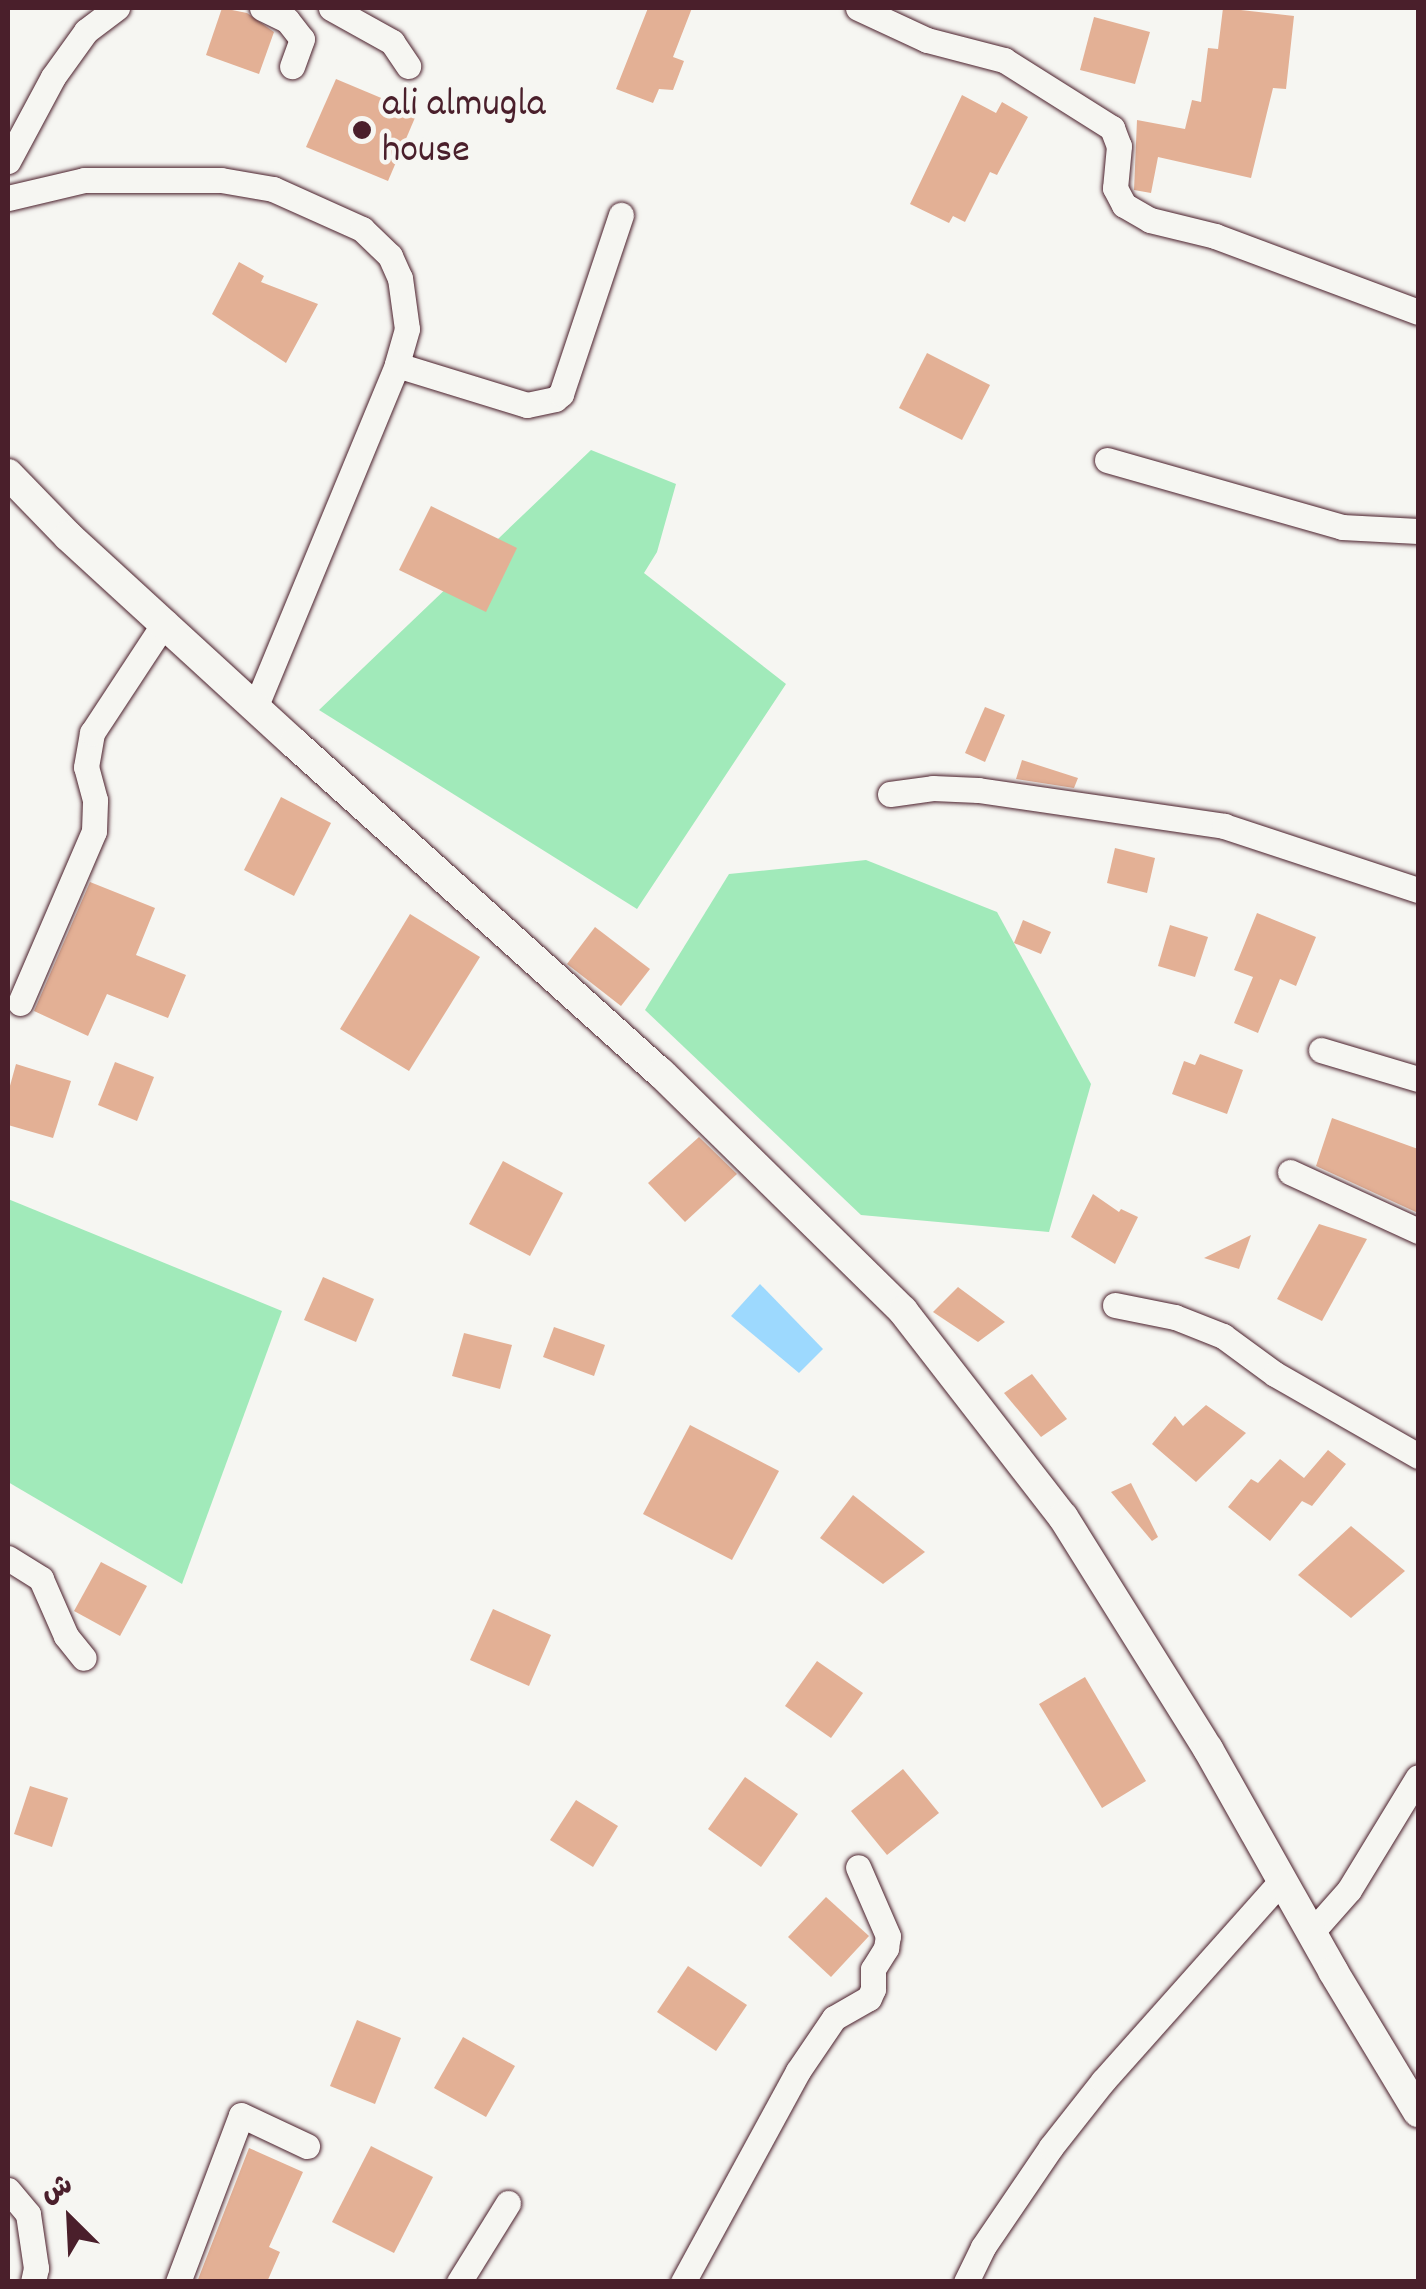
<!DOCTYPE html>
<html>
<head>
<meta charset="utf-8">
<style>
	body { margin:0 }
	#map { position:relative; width:1426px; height:2289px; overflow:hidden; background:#f6f6f2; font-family:Dekko,"Playpen Sans Arabic",sans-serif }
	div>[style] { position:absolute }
	.green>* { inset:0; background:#a1eaba }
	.water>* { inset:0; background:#9dd9fe }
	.building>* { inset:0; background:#e3b095 }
	.roads { filter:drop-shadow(0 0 2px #4a1f2b) drop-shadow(0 0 2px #4a1f2b) }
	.minor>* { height:25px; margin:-12.5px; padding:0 12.5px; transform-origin:12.5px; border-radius:12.5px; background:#f6f6f2 }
	.tertiary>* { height:30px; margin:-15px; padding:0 15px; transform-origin:15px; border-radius:15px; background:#f6f6f2 }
	.dots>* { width:28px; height:28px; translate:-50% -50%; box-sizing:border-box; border:5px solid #f6f6f2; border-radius:50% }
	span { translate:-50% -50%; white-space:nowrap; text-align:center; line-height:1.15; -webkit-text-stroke:9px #f6f6f2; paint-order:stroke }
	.poi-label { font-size:40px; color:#4a1f2b }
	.left { translate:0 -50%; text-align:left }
	.frame { position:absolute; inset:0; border:10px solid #4a1f2b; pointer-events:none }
	.north { position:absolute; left:20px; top:2169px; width:100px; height:100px; -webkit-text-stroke:8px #f6f6f2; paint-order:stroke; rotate:336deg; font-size:28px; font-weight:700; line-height:40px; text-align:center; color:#4a1f2b }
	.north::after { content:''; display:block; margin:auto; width:35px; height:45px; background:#4a1f2b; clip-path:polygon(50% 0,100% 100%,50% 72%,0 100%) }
</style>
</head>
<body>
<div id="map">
	<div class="green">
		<div style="clip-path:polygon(591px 450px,676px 484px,657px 552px,644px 573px,786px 684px,637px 909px,319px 710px)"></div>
		<div style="clip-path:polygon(866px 860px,997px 912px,1091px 1084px,1049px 1232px,861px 1215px,645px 1010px,729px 874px)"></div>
		<div style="clip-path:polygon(8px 1199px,282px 1311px,182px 1584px,8px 1482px)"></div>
	</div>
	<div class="water">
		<div style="clip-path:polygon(760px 1284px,823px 1349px,799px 1373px,731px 1316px)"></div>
	</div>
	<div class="building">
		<div style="clip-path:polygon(222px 8px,247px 13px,274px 32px,259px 74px,206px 55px)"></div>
		<div style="clip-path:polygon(648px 8px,692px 8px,673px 57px,684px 61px,673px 90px,659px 89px,653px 103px,616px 89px)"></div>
		<div style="clip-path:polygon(1223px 8px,1294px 16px,1286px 89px,1273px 88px,1251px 178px,1158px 157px,1151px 193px,1134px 190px,1137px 120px,1185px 129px,1192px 100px,1201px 102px,1208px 48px,1218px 49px)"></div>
		<div style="clip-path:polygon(1094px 17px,1150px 32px,1135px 84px,1080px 70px)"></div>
		<div style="clip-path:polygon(336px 79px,417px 113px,388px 181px,306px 147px)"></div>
		<div style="clip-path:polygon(962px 95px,996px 113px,1002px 102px,1028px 117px,997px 175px,990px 172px,965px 222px,953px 216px,949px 223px,910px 204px)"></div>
		<div style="clip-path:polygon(239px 262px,264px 276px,261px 282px,318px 304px,286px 363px,212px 314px)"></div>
		<div style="clip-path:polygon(927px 353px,990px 385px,962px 440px,899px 408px)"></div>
		<div style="clip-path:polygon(431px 506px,517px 548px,486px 612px,399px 570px)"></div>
		<div style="clip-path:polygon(985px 707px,1005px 715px,985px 762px,965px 753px)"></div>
		<div style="clip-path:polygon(1022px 760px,1078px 778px,1074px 788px,1016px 779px)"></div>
		<div style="clip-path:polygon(281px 797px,331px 823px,294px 896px,244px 870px)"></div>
		<div style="clip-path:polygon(1115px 848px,1155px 858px,1147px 893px,1107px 883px)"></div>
		<div style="clip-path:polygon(90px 882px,155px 908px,136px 955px,186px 975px,168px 1018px,107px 994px,88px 1036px,34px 1011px)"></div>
		<div style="clip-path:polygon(1257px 913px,1316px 937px,1296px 986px,1280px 979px,1258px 1033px,1234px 1023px,1253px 977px,1234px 970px)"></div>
		<div style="clip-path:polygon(410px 914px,480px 957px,409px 1071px,340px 1029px)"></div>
		<div style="clip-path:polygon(1023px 920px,1051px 932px,1041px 954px,1014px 943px)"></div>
		<div style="clip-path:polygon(1170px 925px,1208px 937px,1195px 977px,1158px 966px)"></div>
		<div style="clip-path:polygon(595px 927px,650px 969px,621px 1006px,567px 964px)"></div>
		<div style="clip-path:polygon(1200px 1054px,1243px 1070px,1227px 1114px,1172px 1094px,1184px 1061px,1195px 1065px)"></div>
		<div style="clip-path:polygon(115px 1062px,154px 1077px,137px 1121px,98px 1105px)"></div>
		<div style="clip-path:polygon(16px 1064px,71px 1081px,53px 1138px,8px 1125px,8px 1093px)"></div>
		<div style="clip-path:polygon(1332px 1118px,1418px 1149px,1418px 1213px,1316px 1166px)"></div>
		<div style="clip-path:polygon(699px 1137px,737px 1174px,685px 1222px,648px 1183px)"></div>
		<div style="clip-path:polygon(503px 1161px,563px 1193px,530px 1256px,469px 1224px)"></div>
		<div style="clip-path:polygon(1093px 1194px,1119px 1212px,1121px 1209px,1138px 1217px,1115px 1264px,1071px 1237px)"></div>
		<div style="clip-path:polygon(1319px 1224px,1367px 1239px,1322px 1321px,1277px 1299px)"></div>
		<div style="clip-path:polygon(1251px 1235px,1239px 1269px,1204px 1258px)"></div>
		<div style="clip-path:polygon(323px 1277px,374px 1299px,356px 1342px,304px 1320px)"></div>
		<div style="clip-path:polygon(958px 1287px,1005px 1322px,978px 1342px,933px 1312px)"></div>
		<div style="clip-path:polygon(554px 1327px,605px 1345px,594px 1376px,543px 1357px)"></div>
		<div style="clip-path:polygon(464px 1333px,512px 1345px,500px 1389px,452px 1376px)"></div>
		<div style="clip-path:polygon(1032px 1374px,1067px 1419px,1041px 1437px,1004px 1393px)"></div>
		<div style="clip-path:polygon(1206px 1405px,1246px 1433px,1196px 1482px,1152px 1444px,1175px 1416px,1183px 1426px)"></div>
		<div style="clip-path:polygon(690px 1425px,779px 1471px,732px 1560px,643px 1514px)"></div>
		<div style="clip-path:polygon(1328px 1450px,1346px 1464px,1312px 1506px,1302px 1501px,1270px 1541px,1228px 1507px,1251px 1479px,1258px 1483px,1280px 1459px,1304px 1478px)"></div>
		<div style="clip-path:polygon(1131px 1483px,1158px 1537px,1152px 1541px,1111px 1492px)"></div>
		<div style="clip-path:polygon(853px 1495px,925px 1552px,883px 1584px,820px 1538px)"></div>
		<div style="clip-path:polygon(1351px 1526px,1405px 1571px,1351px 1618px,1298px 1575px)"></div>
		<div style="clip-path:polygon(101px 1562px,147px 1586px,120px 1636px,74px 1611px)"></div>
		<div style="clip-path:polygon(493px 1609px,551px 1635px,529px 1686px,470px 1660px)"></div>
		<div style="clip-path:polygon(817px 1661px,863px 1693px,831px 1738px,785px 1706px)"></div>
		<div style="clip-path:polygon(1085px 1677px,1146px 1781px,1102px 1808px,1039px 1704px)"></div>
		<div style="clip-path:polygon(903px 1769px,939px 1813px,887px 1855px,851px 1811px)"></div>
		<div style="clip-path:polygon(745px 1777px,798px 1814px,761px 1867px,708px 1829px)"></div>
		<div style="clip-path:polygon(30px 1786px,68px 1798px,52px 1847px,14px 1834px)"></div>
		<div style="clip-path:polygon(576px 1800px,618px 1826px,593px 1867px,550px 1840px)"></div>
		<div style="clip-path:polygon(826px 1897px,869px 1936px,831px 1977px,788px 1937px)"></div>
		<div style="clip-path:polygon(688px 1966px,747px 2005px,716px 2051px,657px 2012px)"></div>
		<div style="clip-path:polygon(357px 2020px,401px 2038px,375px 2104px,330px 2086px)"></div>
		<div style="clip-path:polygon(463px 2037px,515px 2066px,486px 2117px,434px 2088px)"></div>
		<div style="clip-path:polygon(371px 2146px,433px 2177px,394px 2253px,332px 2222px)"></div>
		<div style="clip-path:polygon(249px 2148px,303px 2172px,269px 2247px,280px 2252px,267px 2282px,197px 2282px)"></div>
	</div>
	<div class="roads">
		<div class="minor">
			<div style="left:262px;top:8px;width:28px;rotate:26deg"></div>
			<div style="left:287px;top:20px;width:24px;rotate:52deg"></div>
			<div style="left:302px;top:39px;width:29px;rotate:110deg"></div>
			<div style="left:331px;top:8px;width:70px;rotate:29.1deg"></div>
			<div style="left:392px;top:42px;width:29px;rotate:56deg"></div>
			<div style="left:858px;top:8px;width:76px;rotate:24.9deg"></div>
			<div style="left:927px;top:40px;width:80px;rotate:14.6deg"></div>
			<div style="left:1004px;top:60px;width:128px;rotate:32.2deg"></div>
			<div style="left:1112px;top:128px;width:19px;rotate:69deg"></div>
			<div style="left:1119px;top:146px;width:42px;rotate:95.4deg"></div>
			<div style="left:1115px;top:188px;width:19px;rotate:62deg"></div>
			<div style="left:1124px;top:205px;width:30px;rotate:30deg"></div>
			<div style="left:1150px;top:220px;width:67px;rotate:13.8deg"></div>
			<div style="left:1215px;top:236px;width:217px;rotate:20.5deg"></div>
			<div style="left:8px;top:161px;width:95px;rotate:-61.8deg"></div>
			<div style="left:53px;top:77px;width:57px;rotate:-54.3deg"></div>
			<div style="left:86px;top:31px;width:39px;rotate:-37deg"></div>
			<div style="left:8px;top:198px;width:78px;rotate:-13.3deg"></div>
			<div style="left:84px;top:180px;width:137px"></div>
			<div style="left:221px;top:180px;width:53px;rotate:9.8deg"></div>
			<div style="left:273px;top:189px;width:98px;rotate:24.2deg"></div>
			<div style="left:362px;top:229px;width:39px;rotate:44deg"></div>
			<div style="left:390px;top:256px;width:24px;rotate:66deg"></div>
			<div style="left:400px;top:278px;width:51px;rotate:82.2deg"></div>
			<div style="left:407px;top:329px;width:37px;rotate:106deg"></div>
			<div style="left:397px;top:365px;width:369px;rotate:112.5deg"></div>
			<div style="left:397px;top:365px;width:136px;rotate:17.1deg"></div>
			<div style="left:527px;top:405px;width:29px;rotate:-12deg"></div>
			<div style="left:555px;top:399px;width:8px;rotate:-40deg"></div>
			<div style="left:561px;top:394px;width:189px;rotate:-71.5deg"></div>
			<div style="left:1107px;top:460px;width:244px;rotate:15.9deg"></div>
			<div style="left:1342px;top:527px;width:76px;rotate:3deg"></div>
			<div style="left:890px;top:794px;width:43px;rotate:-7.9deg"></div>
			<div style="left:933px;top:788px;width:45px;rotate:2.5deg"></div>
			<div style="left:978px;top:790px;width:249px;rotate:8.3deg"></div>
			<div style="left:1224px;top:826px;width:204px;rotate:18.3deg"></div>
			<div style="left:20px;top:1003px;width:187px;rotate:-66.7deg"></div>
			<div style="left:94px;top:831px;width:31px;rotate:-88deg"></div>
			<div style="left:95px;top:800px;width:34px;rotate:-105deg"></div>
			<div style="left:86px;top:767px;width:35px;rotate:-80deg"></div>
			<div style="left:92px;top:733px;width:133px;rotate:-56.7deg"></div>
			<div style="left:1321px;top:1050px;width:101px;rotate:16.6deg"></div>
			<div style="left:1290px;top:1172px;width:141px;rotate:24.7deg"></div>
			<div style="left:1115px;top:1305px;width:61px;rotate:11.3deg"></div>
			<div style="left:1175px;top:1317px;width:52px;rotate:21.6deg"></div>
			<div style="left:1223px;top:1336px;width:64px;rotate:36.2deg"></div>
			<div style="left:1275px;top:1374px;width:165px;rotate:29.8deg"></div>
			<div style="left:8px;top:1558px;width:39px;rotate:32deg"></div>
			<div style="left:41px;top:1579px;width:62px;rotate:66.3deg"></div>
			<div style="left:66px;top:1636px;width:28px;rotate:51deg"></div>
			<div style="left:1311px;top:1933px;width:57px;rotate:-48.5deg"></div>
			<div style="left:1349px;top:1890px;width:132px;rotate:-58.6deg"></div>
			<div style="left:8px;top:2190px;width:31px;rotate:50deg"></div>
			<div style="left:28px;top:2214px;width:55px;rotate:81.6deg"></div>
			<div style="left:36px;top:2268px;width:14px;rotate:102deg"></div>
			<div style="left:178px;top:2282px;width:178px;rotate:-69.3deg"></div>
			<div style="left:241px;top:2115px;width:73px;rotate:25.2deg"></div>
			<div style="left:459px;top:2282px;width:93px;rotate:-58.2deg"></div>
			<div style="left:683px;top:2282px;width:240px;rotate:-61.4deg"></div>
			<div style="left:798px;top:2071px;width:64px;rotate:-55.8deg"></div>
			<div style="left:834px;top:2018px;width:40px;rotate:-29.7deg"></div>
			<div style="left:869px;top:1998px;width:10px;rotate:-66deg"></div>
			<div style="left:873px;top:1989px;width:20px;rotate:-90deg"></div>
			<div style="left:873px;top:1969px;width:25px;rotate:-58deg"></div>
			<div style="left:886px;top:1948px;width:12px;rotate:-81deg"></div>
			<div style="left:888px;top:1936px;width:75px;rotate:-113.5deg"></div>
			<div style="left:966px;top:2282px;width:39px;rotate:-64deg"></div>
			<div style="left:983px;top:2247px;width:121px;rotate:-55.8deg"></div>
			<div style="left:1051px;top:2147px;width:84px;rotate:-51.8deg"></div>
			<div style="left:1103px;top:2081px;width:268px;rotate:-48.3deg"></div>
		</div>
		<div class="tertiary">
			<div style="left:8px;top:474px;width:86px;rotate:45.9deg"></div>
			<div style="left:68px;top:536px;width:306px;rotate:42.5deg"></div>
			<div style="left:294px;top:743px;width:494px;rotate:42deg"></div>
			<div style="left:661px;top:1073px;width:339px;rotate:44.5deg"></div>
			<div style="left:903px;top:1311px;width:261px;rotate:52.2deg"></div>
			<div style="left:1063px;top:1517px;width:274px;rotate:58deg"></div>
			<div style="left:1208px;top:1749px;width:255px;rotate:60.6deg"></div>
			<div style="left:1333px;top:1971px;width:165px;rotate:58.9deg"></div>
		</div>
	</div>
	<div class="dots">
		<div style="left:362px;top:130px;background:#4a1f2b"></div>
	</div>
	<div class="poi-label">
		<span class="left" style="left:382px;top:130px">ali almugla<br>house</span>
	</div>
	<div class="frame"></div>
	<div class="north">ش</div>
</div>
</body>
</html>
